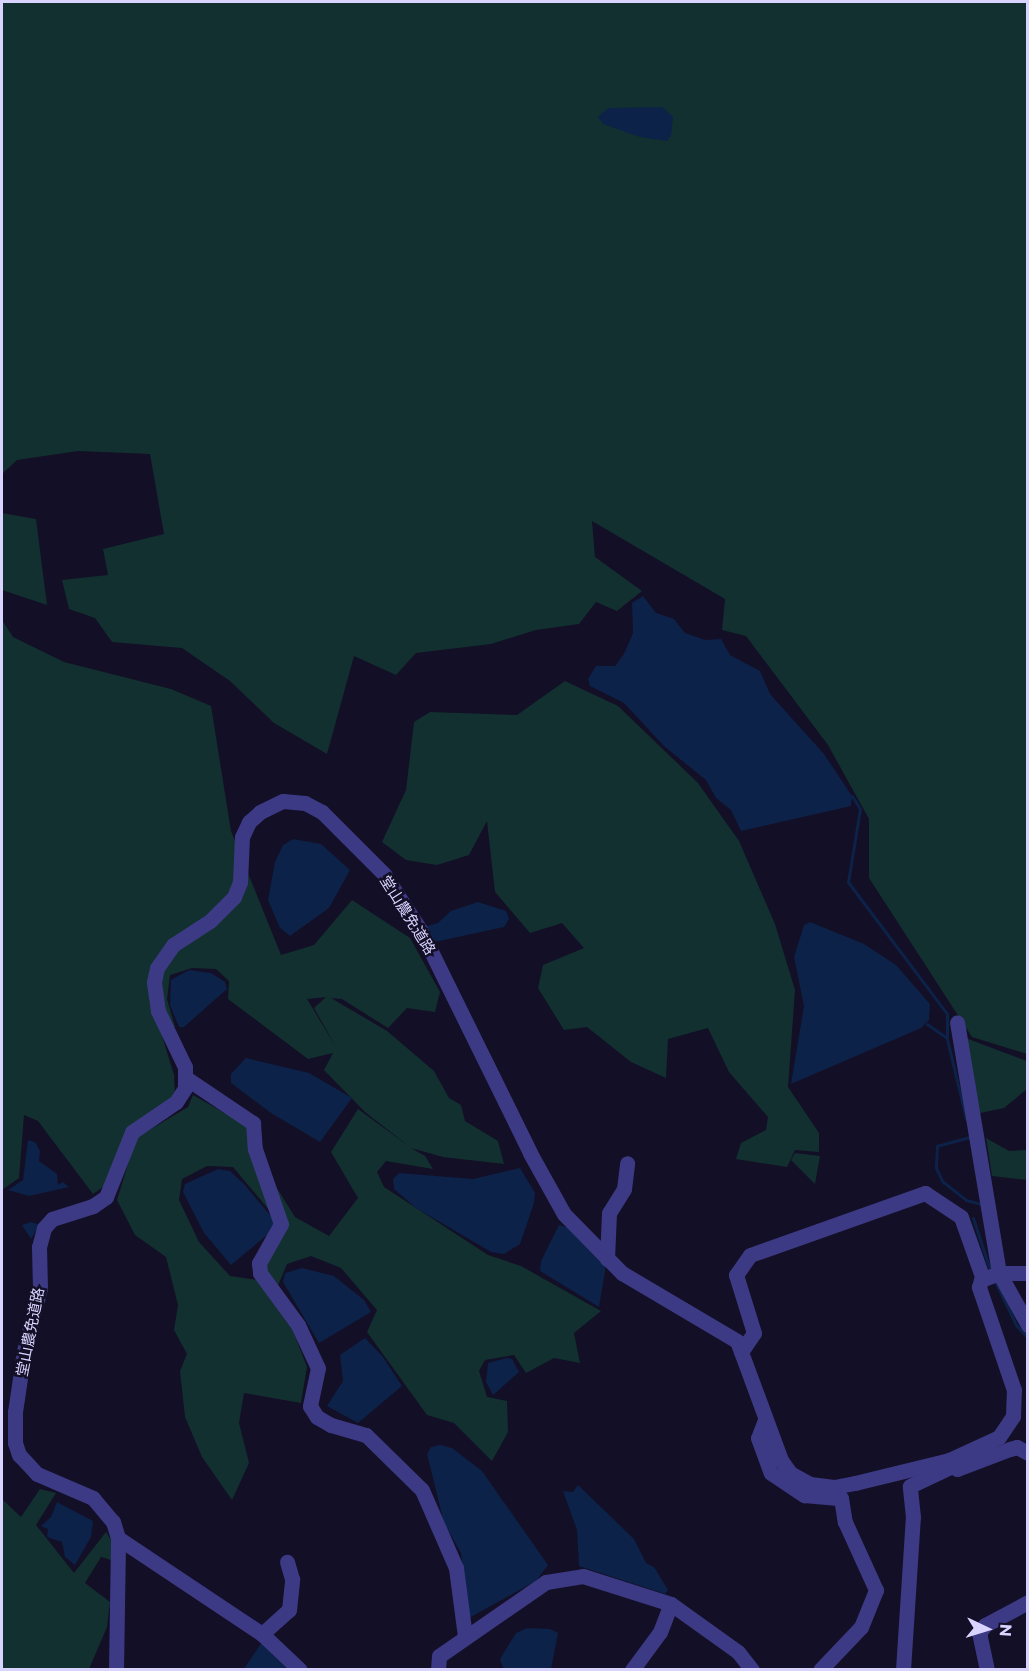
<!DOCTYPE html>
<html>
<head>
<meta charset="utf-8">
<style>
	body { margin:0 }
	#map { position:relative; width:1029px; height:1671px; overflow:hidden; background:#130f26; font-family:Montserrat,"Noto Sans JP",sans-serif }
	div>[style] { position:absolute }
	.green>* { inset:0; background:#12302f }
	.water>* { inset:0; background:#0c2248 }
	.stream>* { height:3px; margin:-1.5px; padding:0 1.5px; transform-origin:1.5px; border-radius:1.5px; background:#0c2248 }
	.minor>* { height:15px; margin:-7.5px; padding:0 7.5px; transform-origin:7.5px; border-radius:7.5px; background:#3d3a85 }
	span { translate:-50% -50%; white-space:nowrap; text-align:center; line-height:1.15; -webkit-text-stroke:5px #130f26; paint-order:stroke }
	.street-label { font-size:15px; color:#d9d4ff }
	.frame { position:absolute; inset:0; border:3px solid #d9d4ff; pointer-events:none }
	.north { position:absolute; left:957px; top:1599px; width:60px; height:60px; -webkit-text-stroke:4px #130f26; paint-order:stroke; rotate:94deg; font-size:16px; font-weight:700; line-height:24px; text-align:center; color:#d9d4ff }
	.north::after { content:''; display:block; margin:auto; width:21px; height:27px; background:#d9d4ff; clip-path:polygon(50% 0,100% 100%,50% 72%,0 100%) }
</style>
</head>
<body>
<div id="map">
	<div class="green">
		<div style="clip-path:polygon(2px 2px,1027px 2px,1027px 1054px,972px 1037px,869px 878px,869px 819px,828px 745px,746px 636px,722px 630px,725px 599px,592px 521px,595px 557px,642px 591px,617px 611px,596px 602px,579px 624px,536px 630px,491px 644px,416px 653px,396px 675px,354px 656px,327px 754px,274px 723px,230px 681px,182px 648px,112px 642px,95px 618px,69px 609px,62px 580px,108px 575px,103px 549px,164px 534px,150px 454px,78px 451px,17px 460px,2px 474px)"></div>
		<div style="clip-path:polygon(2px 513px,36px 519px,47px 605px,2px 590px)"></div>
		<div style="clip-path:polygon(evenodd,2px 620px,13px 637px,64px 662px,171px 689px,211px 706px,231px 831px,281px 955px,314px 945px,352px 900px,410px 938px,440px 992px,435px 1012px,407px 1008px,388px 1028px,342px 999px,331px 998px,387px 1031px,434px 1071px,449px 1098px,461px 1105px,465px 1121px,498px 1141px,504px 1164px,443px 1157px,411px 1148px,425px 1156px,433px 1169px,386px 1161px,377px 1172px,384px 1187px,488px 1255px,521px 1266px,601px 1311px,574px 1333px,580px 1363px,554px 1358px,526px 1373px,514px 1355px,485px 1360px,479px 1371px,487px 1397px,507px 1401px,508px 1432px,492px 1461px,454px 1423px,427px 1415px,367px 1332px,377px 1310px,341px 1268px,311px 1256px,287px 1264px,277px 1288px,265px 1268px,284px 1230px,268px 1174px,295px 1217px,329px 1236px,358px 1198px,331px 1152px,358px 1109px,410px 1147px,365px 1112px,324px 1070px,333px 1053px,308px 1059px,228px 999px,229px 981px,216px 969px,192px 968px,170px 975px,167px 999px,175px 1027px,162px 1036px,174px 1075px,175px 1096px,127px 1130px,110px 1182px,93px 1194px,38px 1121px,24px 1115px,19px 1178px,2px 1190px,2px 620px,326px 997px,314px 1008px,336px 1047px,307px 999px,326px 997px)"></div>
		<div style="clip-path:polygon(565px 681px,618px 706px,698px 783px,739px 841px,775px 924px,795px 990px,788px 1087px,819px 1133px,819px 1152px,795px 1150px,787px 1167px,736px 1159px,741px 1143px,766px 1130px,768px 1117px,729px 1072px,708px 1028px,668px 1039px,666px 1078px,631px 1062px,587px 1027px,564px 1030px,538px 988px,543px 965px,584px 948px,562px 923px,530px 933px,495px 892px,487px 821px,469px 855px,437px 865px,406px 860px,382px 842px,406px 790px,414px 722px,430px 712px,517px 715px)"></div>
		<div style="clip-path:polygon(963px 1037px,1027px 1061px,1027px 1089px,1004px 1108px,980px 1113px)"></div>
		<div style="clip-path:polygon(193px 1095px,249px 1127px,274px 1216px,233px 1167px,207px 1166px,182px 1179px,179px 1200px,199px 1242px,230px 1276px,258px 1280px,292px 1328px,307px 1367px,301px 1403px,244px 1393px,239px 1423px,249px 1463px,232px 1500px,202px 1457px,185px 1417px,180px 1371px,187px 1354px,174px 1330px,178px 1305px,166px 1257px,135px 1235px,117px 1200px,136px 1138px,188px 1107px)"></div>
		<div style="clip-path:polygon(986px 1138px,1009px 1151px,1027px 1150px,1027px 1180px,992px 1176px)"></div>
		<div style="clip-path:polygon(795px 1153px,820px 1156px,815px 1184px,791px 1160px)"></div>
		<div style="clip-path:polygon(40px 1489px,56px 1493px,36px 1525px,74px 1573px,106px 1532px,113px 1543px,111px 1560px,101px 1557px,85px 1583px,110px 1602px,107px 1627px,89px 1669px,2px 1669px,2px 1499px,21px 1517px)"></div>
	</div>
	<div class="water">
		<div style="clip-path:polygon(662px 107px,673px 117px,671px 135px,667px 141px,640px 137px,603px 124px,598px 117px,608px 108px)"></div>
		<div style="clip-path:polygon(643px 596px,656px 613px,674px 619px,685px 633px,705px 640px,721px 639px,730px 655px,760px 671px,770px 694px,824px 754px,852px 796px,851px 806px,741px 831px,731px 810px,716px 798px,706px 780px,665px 747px,624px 703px,590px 686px,588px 679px,596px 666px,615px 666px,624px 654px,633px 633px,632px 603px)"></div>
		<div style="clip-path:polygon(293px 839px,321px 844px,350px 870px,329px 908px,290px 936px,280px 928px,268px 900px,275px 862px,283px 845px)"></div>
		<div style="clip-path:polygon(478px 902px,506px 911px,509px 919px,504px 927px,430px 943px,427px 926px,438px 923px,451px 911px)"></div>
		<div style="clip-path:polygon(810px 922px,864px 944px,896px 965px,930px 1004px,929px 1020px,921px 1028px,791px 1084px,804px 1006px,794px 957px,804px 925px)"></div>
		<div style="clip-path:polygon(189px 970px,211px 973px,225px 982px,227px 989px,184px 1027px,179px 1027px,170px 1005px,171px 980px)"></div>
		<div style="clip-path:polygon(246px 1058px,309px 1073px,352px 1098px,320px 1142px,271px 1113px,231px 1083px,231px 1074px)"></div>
		<div style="clip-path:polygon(28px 1140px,35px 1142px,40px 1151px,39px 1161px,57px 1174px,58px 1185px,63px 1182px,69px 1187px,29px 1196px,8px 1190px,23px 1180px)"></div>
		<div style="clip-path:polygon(520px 1168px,535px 1193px,534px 1203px,520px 1244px,504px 1254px,491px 1252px,416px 1208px,394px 1189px,393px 1179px,399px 1173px,473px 1179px)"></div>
		<div style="clip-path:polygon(218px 1169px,230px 1171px,244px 1184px,275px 1221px,273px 1230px,231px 1265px,204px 1233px,183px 1192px,185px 1184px)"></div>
		<div style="clip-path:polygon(31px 1222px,40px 1225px,31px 1239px,22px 1225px)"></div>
		<div style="clip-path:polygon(559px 1225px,567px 1227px,606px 1265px,599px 1307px,540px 1271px,541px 1261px)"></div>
		<div style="clip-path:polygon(302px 1268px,334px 1276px,364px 1300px,371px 1312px,319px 1343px,283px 1282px,285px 1273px)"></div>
		<div style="clip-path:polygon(365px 1338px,383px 1357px,402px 1386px,358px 1423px,327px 1406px,343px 1381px,340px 1355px)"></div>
		<div style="clip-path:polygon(507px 1358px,512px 1359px,519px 1372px,493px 1395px,486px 1382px,488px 1363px)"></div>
		<div style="clip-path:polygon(440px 1445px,452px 1448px,482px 1471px,548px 1565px,536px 1581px,469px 1618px,461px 1553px,444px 1523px,427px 1454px,431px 1447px)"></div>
		<div style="clip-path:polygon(578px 1485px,634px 1539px,646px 1563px,654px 1567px,668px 1590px,665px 1594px,579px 1566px,577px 1530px,563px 1491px,573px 1492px)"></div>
		<div style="clip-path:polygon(57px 1502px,93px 1521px,91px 1537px,75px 1565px,65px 1557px,62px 1542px,47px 1537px,48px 1529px,41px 1526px,51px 1517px)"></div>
		<div style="clip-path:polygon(527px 1628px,550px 1629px,558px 1633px,551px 1669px,503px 1668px,500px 1659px,516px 1633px)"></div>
		<div style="clip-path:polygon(264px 1639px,296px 1670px,243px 1670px)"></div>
	</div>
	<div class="stream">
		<div style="left:852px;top:796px;width:15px;rotate:58deg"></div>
		<div style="left:860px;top:809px;width:74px;rotate:99.3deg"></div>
		<div style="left:848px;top:882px;width:165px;rotate:53.1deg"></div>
		<div style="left:947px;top:1014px;width:25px;rotate:90deg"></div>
		<div style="left:947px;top:1039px;width:82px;rotate:76.6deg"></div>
		<div style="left:927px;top:1024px;width:24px;rotate:35deg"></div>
		<div style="left:970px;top:1137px;width:34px;rotate:165deg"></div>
		<div style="left:937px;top:1146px;width:22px;rotate:93deg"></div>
		<div style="left:936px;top:1168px;width:14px;rotate:65deg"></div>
		<div style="left:942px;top:1181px;width:31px;rotate:38deg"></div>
		<div style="left:966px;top:1200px;width:16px;rotate:15deg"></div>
		<div style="left:973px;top:1218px;width:55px;rotate:71.9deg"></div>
		<div style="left:994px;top:1279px;width:51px;rotate:64.4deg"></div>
		<div style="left:1016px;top:1325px;width:18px;rotate:47deg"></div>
	</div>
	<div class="minor">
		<div style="left:186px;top:1078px;width:81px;rotate:33.9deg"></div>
		<div style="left:253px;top:1123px;width:26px;rotate:86deg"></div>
		<div style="left:255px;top:1149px;width:79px;rotate:70.9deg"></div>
		<div style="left:281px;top:1224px;width:45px;rotate:119.4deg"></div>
		<div style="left:259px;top:1263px;width:10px;rotate:84deg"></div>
		<div style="left:260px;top:1273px;width:64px;rotate:53.8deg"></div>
		<div style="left:298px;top:1325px;width:47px;rotate:65.1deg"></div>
		<div style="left:318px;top:1368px;width:39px;rotate:102deg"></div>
		<div style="left:310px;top:1406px;width:13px;rotate:58deg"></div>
		<div style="left:317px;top:1417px;width:16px;rotate:30deg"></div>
		<div style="left:331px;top:1425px;width:36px;rotate:16deg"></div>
		<div style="left:366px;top:1435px;width:78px;rotate:44.5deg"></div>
		<div style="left:422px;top:1490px;width:85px;rotate:66.4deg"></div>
		<div style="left:456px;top:1568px;width:69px;rotate:82.5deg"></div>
		<div style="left:607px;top:1259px;width:46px;rotate:-87.5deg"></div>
		<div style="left:609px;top:1213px;width:28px;rotate:-58deg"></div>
		<div style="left:624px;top:1189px;width:26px;rotate:-83deg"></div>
		<div style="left:1028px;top:1273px;width:29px;rotate:180deg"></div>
		<div style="left:999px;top:1273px;width:60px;rotate:60.9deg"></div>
		<div style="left:741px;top:1352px;width:23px;rotate:-56deg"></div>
		<div style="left:754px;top:1333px;width:61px;rotate:-107.2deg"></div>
		<div style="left:736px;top:1275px;width:24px;rotate:-55deg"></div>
		<div style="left:750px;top:1255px;width:186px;rotate:-19.5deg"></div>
		<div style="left:925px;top:1193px;width:43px;rotate:33.7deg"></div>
		<div style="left:961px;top:1217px;width:66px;rotate:70.5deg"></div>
		<div style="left:765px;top:1420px;width:19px;rotate:111deg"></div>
		<div style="left:758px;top:1438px;width:37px;rotate:70deg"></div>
		<div style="left:771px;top:1473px;width:40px;rotate:34deg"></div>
		<div style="left:804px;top:1495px;width:37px;rotate:5deg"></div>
		<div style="left:841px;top:1498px;width:24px;rotate:81deg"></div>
		<div style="left:845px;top:1522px;width:75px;rotate:65.5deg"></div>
		<div style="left:876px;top:1590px;width:40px;rotate:112deg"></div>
		<div style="left:861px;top:1627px;width:59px;rotate:133.6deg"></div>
		<div style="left:949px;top:1460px;width:12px;rotate:48deg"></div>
		<div style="left:957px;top:1469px;width:57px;rotate:-20.7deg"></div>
		<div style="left:1010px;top:1449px;width:7px;rotate:-16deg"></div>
		<div style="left:1017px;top:1447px;width:13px;rotate:29deg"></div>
		<div style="left:118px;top:1538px;width:173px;rotate:33.7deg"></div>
		<div style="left:262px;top:1634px;width:52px;rotate:43.5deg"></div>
		<div style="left:262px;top:1634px;width:36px;rotate:-42deg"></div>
		<div style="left:289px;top:1610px;width:31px;rotate:-84deg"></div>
		<div style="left:292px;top:1579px;width:18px;rotate:-106deg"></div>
		<div style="left:116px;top:1670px;width:132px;rotate:-89.1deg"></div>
		<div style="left:118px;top:1538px;width:17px;rotate:-107deg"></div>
		<div style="left:113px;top:1522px;width:31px;rotate:-130deg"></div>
		<div style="left:93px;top:1498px;width:61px;rotate:-156.8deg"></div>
		<div style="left:37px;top:1474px;width:26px;rotate:-133deg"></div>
		<div style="left:19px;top:1455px;width:13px;rotate:-108deg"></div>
		<div style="left:15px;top:1443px;width:31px;rotate:-90deg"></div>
		<div style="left:15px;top:1412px;width:62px;rotate:-81.6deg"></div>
		<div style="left:24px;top:1351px;width:65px;rotate:-75.7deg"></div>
		<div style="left:40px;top:1288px;width:41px;rotate:-91.4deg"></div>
		<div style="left:39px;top:1247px;width:20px;rotate:-75deg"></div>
		<div style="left:44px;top:1228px;width:12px;rotate:-48deg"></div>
		<div style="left:52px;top:1219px;width:43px;rotate:-17.6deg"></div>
		<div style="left:93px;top:1206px;width:16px;rotate:-35deg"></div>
		<div style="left:106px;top:1197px;width:70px;rotate:-68.2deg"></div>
		<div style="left:132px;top:1132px;width:53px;rotate:-34.3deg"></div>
		<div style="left:176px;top:1102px;width:17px;rotate:-57deg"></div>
		<div style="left:185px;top:1088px;width:21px;rotate:-90deg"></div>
		<div style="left:185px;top:1067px;width:62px;rotate:-115.7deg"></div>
		<div style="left:158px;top:1011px;width:29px;rotate:-98deg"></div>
		<div style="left:154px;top:982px;width:14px;rotate:-78deg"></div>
		<div style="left:157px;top:968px;width:28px;rotate:-55deg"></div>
		<div style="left:173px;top:945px;width:44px;rotate:-33deg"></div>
		<div style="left:210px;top:921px;width:34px;rotate:-45deg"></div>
		<div style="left:234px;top:897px;width:16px;rotate:-68deg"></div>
		<div style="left:240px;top:882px;width:45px;rotate:-87.5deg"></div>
		<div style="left:242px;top:837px;width:17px;rotate:-65deg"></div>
		<div style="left:249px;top:822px;width:15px;rotate:-42deg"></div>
		<div style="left:260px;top:812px;width:25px;rotate:-26deg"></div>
		<div style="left:283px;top:801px;width:22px;rotate:5deg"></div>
		<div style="left:305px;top:803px;width:19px;rotate:28deg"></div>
		<div style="left:322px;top:812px;width:88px;rotate:45deg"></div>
		<div style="left:384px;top:874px;width:68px;rotate:57deg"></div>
		<div style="left:421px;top:931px;width:247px;rotate:63.8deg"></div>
		<div style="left:530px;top:1153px;width:70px;rotate:60.9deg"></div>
		<div style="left:564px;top:1214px;width:83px;rotate:45.5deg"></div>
		<div style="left:622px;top:1273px;width:134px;rotate:30.6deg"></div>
		<div style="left:737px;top:1341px;width:127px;rotate:69.7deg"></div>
		<div style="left:781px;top:1460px;width:16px;rotate:55deg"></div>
		<div style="left:790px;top:1473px;width:23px;rotate:29deg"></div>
		<div style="left:810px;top:1484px;width:24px;rotate:7deg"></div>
		<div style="left:834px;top:1487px;width:21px;rotate:-11deg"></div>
		<div style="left:855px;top:1483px;width:97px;rotate:-13.7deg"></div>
		<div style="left:949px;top:1460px;width:55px;rotate:-24.7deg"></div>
		<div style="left:999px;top:1437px;width:25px;rotate:-56deg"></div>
		<div style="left:1013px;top:1416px;width:26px;rotate:-88deg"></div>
		<div style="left:1014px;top:1390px;width:109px;rotate:-108.8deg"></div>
		<div style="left:979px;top:1287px;width:7px;rotate:-74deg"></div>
		<div style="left:981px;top:1280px;width:19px;rotate:-21deg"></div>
		<div style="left:999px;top:1273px;width:254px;rotate:-99.5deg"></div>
		<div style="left:438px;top:1670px;width:14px;rotate:-86deg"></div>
		<div style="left:439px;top:1656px;width:130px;rotate:-34.7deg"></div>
		<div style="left:546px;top:1582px;width:37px;rotate:-9deg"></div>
		<div style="left:583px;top:1576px;width:92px;rotate:17.7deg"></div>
		<div style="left:671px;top:1604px;width:82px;rotate:35.6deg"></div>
		<div style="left:738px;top:1652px;width:23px;rotate:52deg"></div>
		<div style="left:632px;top:1670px;width:47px;rotate:-53.6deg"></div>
		<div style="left:660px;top:1632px;width:30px;rotate:-69deg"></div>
		<div style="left:903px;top:1670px;width:153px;rotate:-86.3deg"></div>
		<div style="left:913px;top:1517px;width:31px;rotate:-96deg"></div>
		<div style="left:910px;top:1486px;width:44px;rotate:-25.4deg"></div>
		<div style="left:987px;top:1670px;width:38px;rotate:-102deg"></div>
		<div style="left:979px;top:1633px;width:10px;rotate:-53deg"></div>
		<div style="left:985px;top:1625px;width:49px;rotate:-28.1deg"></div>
	</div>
	<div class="street-label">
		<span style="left:408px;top:915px;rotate:58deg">堂山農免道路</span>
		<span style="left:30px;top:1332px;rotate:-79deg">堂山農免道路</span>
	</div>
	<div class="frame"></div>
	<div class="north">N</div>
</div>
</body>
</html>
